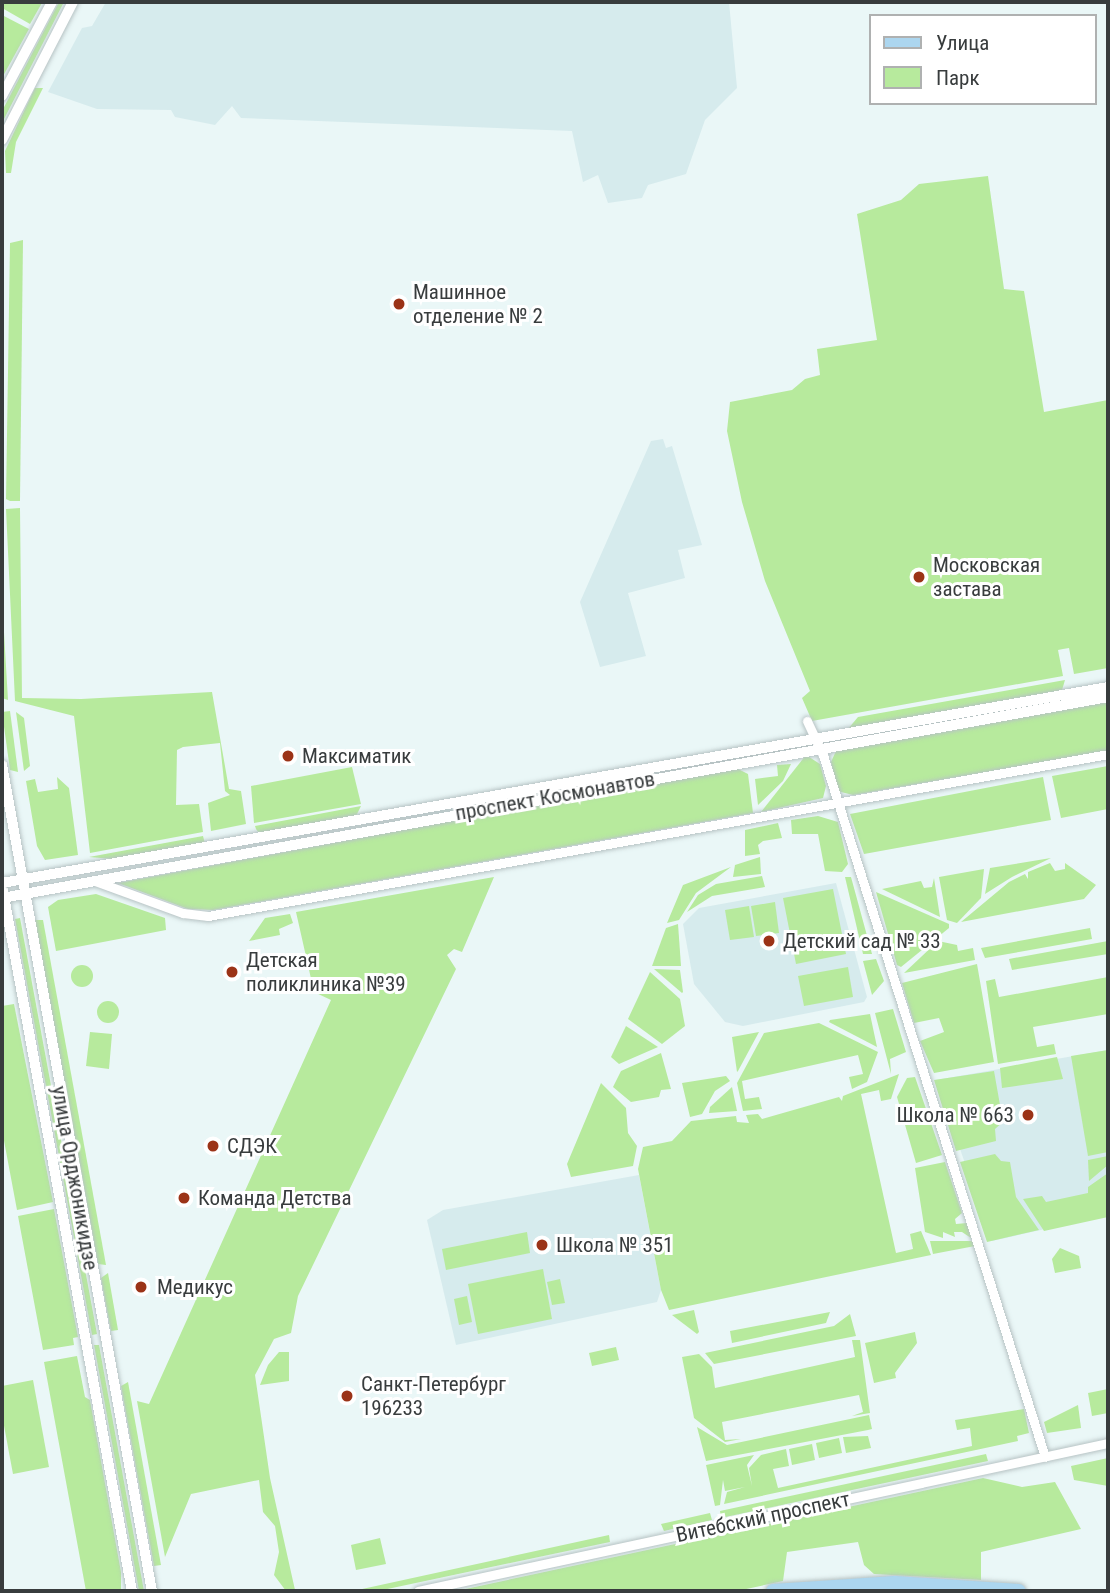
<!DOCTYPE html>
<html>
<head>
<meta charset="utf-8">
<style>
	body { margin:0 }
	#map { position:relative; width:1110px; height:1593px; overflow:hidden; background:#eaf7f7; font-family:"Roboto Condensed",sans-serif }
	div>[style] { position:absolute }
	.built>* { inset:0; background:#d6ebed }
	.green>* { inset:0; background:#b7ea9d }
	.round { border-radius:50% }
	.roads { filter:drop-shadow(0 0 2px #b7c3c4) drop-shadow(0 0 2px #b7c3c4) }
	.minor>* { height:9px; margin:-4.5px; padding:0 4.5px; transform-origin:4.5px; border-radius:4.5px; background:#fff }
	.tertiary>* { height:10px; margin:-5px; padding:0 5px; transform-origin:5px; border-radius:5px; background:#fff }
	.primary>* { height:14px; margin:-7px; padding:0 7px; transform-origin:7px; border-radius:7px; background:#acd6ef }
	.dots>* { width:19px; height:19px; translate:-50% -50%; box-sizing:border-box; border:4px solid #fff; border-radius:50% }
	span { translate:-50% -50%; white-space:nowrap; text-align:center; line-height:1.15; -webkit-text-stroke:6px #fff; paint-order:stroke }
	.poi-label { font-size:21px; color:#383c3d }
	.left { translate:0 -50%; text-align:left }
	.right { translate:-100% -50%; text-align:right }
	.street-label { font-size:21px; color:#383c3d }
	.frame { position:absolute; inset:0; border:4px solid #383c3d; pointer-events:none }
	.legend { position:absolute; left:869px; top:14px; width:228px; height:91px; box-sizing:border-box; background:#fff; border:2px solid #afb1b1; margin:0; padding:9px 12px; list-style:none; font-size:21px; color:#383c3d }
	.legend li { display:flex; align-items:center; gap:14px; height:35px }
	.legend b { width:35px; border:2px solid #afb1b1 }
</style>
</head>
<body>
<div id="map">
	<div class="built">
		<div style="clip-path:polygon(106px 2px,729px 2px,737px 88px,705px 120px,686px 174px,648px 185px,642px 198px,608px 203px,598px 175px,583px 182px,572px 131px,241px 118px,232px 106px,215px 125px,175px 117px,171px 110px,97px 109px,48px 92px,82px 28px,92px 26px)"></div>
		<div style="clip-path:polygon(663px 439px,666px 448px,672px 446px,702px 545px,678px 550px,685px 578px,628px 593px,646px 656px,600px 667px,580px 602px,651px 441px)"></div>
		<div style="clip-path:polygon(836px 883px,867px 997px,864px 1002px,743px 1026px,725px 1022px,694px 984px,683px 924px,699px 908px)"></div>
		<div style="clip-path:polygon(1108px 1050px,1108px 1215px,992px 1241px,936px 1080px)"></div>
		<div style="clip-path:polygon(639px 1175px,661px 1290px,657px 1302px,456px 1345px,427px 1220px,443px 1210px)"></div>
	</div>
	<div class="green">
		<div style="clip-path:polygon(2px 2px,40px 2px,42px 3px,30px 24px,2px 8px)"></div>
		<div style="clip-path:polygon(59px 2px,64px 2px,2px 123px,2px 111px)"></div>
		<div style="clip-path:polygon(2px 15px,29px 29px,2px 78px)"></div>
		<div style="clip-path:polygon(35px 88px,43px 88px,16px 142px,11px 173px,6px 173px,5px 151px)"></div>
		<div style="clip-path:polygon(988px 176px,1004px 289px,1024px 291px,1044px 412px,1108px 400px,1108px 668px,1074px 674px,1069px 648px,1063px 649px,1058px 650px,1063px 676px,812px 721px,802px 698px,810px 691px,765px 581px,742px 502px,727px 431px,730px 402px,792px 390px,805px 379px,820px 375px,817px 349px,877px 340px,857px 214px,901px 200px,919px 184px)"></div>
		<div style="clip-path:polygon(23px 240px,20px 501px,10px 501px,6px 499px,10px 243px)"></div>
		<div style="clip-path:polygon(20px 508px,22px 698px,81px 699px,212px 692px,229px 789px,241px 791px,246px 824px,211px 831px,208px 803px,230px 795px,225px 791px,220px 743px,183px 747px,177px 750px,176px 805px,199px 804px,203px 832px,90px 853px,74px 716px,15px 701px,6px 509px)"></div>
		<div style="clip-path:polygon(2px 571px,3px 615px,8px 700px,2px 698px)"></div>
		<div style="clip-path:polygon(1065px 680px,1062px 690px,848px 729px,858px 717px)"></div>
		<div style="clip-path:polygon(1108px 702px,1108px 751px,853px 795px,837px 791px,831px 762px,836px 751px)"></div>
		<div style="clip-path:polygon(10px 711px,18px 772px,10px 770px,2px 712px)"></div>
		<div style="clip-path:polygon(16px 712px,24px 718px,30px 766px,24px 771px)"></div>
		<div style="clip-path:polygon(806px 755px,820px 764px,826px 786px,823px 798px,761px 812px)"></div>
		<div style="clip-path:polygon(791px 764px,783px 781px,758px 805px,755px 779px,778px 776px,777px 765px)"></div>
		<div style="clip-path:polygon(1108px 766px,1108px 809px,1061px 818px,1052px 776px)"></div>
		<div style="clip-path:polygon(352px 767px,361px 804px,254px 823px,251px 786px)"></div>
		<div style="clip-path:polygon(736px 768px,748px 774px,753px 813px,213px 910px,188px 909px,118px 883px)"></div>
		<div style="clip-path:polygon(57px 777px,69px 788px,78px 855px,45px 860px,37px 846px,26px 781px,35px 779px,38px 792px,58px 789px)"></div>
		<div style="clip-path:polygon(1043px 777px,1051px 820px,864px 854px,850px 814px)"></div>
		<div style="clip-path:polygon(361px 806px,356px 816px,259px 833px,256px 829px,255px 826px)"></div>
		<div style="clip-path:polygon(818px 816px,838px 822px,848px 864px,842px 872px,825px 871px,818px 834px,792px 834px,791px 820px)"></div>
		<div style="clip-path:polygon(778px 823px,782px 838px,763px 841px,758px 845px,760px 854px,745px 856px,745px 830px)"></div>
		<div style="clip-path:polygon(203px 836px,205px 844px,113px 859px,89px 857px)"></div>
		<div style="clip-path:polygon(760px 857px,761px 874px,733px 877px,735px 865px)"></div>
		<div style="clip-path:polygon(1051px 858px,1012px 877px,985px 894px,990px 868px)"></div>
		<div style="clip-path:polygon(1050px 863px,1055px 871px,1065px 869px,1065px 863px,1096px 885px,1084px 899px,961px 922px,1009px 882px,1025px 874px,1028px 879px,1028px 872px)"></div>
		<div style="clip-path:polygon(731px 867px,696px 893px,679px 920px,667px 923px,683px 885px)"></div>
		<div style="clip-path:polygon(984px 869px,981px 898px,957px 923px,947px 920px,939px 877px)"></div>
		<div style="clip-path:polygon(762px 876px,765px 887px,712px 896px,687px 912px,698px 895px,716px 884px)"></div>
		<div style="clip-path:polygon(494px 877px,462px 952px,454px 949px,447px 955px,456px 969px,298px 1296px,291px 1333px,274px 1339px,255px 1375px,270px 1478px,295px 1590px,286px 1591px,274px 1575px,279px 1552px,275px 1526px,263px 1512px,259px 1480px,191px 1494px,165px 1557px,137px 1401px,149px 1404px,331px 1000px,314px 992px,296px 912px)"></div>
		<div style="clip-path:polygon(845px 877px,851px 877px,872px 954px,863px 954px)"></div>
		<div style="clip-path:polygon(934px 878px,940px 917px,882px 889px,921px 881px,924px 888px,932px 887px)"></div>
		<div style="clip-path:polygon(833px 889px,846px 954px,796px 964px,783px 898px)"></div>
		<div style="clip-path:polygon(876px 892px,949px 924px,949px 928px,901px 967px,897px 965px)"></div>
		<div style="clip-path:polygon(96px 894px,165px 918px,166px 930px,56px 951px,48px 907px,58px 900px)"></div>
		<div style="clip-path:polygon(775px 902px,779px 933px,756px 936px,751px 906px)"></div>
		<div style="clip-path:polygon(749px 906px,754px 937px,730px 940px,725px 910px)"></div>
		<div style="clip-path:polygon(290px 914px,293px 923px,279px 929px,280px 935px,249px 941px,265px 918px)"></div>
		<div style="clip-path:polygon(20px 918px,97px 1334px,92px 1335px,15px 919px)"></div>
		<div style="clip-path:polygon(35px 920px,43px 920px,106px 1265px,98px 1264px)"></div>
		<div style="clip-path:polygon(678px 924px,681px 966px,652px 966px,666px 928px)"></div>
		<div style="clip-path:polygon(1090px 928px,1092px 939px,985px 958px,981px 948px)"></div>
		<div style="clip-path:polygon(938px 941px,957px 945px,958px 951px,973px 948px,975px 960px,904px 973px)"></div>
		<div style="clip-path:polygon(1108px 941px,1108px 954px,1012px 970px,1009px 959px)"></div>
		<div style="clip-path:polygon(876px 959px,884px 981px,872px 995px,863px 961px)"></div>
		<div style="clip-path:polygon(977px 964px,994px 1062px,934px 1073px,920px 1041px,944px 1032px,939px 1018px,914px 1023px,902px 983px)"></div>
		<div class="round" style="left:71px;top:965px;width:22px;height:22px"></div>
		<div style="clip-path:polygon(848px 967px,853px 997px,804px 1006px,798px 976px)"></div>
		<div style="clip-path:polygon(654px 969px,680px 970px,683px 992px,682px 993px)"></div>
		<div style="clip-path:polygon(650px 972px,680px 999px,685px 1026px,662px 1044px,628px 1019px)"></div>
		<div style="clip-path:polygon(1108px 977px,1108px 1014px,1033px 1027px,1037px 1047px,1054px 1044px,1056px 1054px,998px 1064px,986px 981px,995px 979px,999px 997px)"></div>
		<div class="round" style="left:97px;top:1001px;width:22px;height:22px"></div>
		<div style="clip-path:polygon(14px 1004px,53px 1202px,17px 1210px,2px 1130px,2px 1006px)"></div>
		<div style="clip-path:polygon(893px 1009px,906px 1052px,890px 1059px,891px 1074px,875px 1013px)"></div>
		<div style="clip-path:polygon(870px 1014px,877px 1047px,829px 1022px,830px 1020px)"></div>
		<div style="clip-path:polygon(819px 1023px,878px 1052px,867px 1082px,852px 1089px,849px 1077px,863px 1074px,858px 1055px,742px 1081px,745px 1099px,759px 1097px,762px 1109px,743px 1111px,737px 1083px,764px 1033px)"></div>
		<div style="clip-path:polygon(626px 1026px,658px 1047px,619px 1064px,611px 1057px)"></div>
		<div style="clip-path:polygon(90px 1032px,112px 1034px,109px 1069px,86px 1066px)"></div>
		<div style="clip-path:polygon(759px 1032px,738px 1071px,737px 1072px,732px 1037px)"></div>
		<div style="clip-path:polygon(1108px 1050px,1108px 1152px,1088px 1156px,1071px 1056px)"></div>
		<div style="clip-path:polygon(661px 1053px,671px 1089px,661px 1090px,659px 1097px,631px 1102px,613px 1087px,621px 1071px)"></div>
		<div style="clip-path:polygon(1057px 1057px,1063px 1079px,1002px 1088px,1000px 1068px)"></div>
		<div style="clip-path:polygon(994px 1071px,1003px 1122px,995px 1129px,996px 1141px,956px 1151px,934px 1080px)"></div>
		<div style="clip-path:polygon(899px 1074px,891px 1099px,881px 1101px,879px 1090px,861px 1094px,896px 1253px,913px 1249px,910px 1234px,921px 1231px,931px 1255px,669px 1310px,661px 1290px,638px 1169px,643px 1147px,672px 1141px,691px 1121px,736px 1116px,737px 1122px,749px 1123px,746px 1115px,758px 1114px,762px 1119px,839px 1097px,842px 1101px,843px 1096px)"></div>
		<div style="clip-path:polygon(726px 1076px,730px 1081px,715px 1091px,702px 1114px,690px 1117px,682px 1083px)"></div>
		<div style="clip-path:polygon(915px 1077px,942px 1155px,916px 1163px,897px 1097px,907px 1078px)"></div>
		<div style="clip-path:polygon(601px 1083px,626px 1108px,628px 1133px,637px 1146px,633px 1166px,571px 1177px,567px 1164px)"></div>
		<div style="clip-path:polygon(732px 1087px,737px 1111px,709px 1113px,710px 1107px)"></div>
		<div style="clip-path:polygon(995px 1154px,1001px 1161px,1010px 1162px,1016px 1197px,1039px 1230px,987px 1242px,960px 1162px)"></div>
		<div style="clip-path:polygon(1108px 1156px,1108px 1165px,1089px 1181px,1088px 1160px)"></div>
		<div style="clip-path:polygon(945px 1162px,962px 1213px,955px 1219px,956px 1224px,967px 1223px,971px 1238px,962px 1232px,954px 1232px,955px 1237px,943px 1232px,943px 1238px,925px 1232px,915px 1168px)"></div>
		<div style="clip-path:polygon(1108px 1173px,1108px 1217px,1044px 1231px,1023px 1199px,1042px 1196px,1046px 1202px,1088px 1193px,1088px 1187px)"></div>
		<div style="clip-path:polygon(54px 1209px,78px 1337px,73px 1338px,74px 1345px,43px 1350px,18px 1216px)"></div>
		<div style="clip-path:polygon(527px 1232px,530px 1253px,446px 1270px,442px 1249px)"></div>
		<div style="clip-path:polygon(930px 1241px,973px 1241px,975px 1246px,933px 1254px)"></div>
		<div style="clip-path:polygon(1060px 1248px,1079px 1256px,1081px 1268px,1055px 1273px,1052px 1259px)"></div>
		<div style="clip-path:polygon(543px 1269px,552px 1319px,478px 1334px,468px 1284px)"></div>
		<div style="clip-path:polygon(108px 1273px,118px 1330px,111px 1331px,101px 1278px)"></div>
		<div style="clip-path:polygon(560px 1279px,565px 1303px,552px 1305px,547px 1282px)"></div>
		<div style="clip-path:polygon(467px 1296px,472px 1322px,459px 1325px,454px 1299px)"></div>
		<div style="clip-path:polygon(694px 1310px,699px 1332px,697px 1334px,672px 1315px)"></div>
		<div style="clip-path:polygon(830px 1312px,826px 1323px,732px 1343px,730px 1331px)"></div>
		<div style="clip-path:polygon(850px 1314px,856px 1336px,714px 1364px,705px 1353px,834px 1326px)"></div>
		<div style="clip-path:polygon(915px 1332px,917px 1343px,895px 1373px,896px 1378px,874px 1383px,865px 1343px)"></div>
		<div style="clip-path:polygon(852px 1340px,860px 1340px,870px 1413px,852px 1416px,863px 1412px,859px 1395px,722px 1422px,725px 1440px,741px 1439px,725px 1442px,694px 1418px,682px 1357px,699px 1354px,712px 1367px,715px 1388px,855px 1357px)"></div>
		<div style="clip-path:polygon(94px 1345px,99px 1345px,144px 1591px,139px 1591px)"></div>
		<div style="clip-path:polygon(616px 1347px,619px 1360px,592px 1366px,589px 1353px)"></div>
		<div style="clip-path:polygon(279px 1352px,289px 1352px,289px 1381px,260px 1385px,268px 1365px)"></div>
		<div style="clip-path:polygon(77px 1356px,85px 1397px,90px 1400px,121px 1572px,121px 1591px,86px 1591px,44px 1362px)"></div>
		<div style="clip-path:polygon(33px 1380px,49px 1467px,13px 1474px,2px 1415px,2px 1386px)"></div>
		<div style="clip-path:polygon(128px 1382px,161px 1565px,154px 1566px,121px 1386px)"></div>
		<div style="clip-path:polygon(1108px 1389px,1108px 1413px,1092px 1416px,1088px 1393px)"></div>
		<div style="clip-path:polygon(1078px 1405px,1081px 1428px,1047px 1433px,1044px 1422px)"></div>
		<div style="clip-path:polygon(1024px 1409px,1029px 1433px,1017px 1436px,1018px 1441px,724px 1504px,727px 1492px,745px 1487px,725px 1491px,723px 1480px,720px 1505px,715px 1506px,706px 1465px,754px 1455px,747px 1465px,752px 1486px,749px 1468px,761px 1455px,786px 1449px,789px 1466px,773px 1469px,778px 1488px,972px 1446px,970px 1428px,957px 1430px,955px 1420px)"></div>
		<div style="clip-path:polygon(869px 1415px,872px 1429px,868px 1430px,706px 1461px,697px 1427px,727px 1445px)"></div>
		<div style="clip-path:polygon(868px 1436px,871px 1448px,846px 1453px,843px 1437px)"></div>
		<div style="clip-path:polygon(839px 1438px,842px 1453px,819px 1458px,816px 1443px)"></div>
		<div style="clip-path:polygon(812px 1444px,815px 1460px,792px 1465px,789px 1449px)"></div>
		<div style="clip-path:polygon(986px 1454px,988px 1461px,721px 1518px,720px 1511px)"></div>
		<div style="clip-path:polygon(1108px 1458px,1108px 1486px,1074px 1480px,1071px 1466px)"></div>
		<div style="clip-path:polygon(983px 1478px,1022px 1487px,1055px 1482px,1081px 1529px,981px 1552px,981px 1580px,874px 1574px,864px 1565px,858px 1542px,787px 1552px,783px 1581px,737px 1591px,456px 1591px)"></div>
		<div style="clip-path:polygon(710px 1513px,712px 1520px,664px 1531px,661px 1524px)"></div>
		<div style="clip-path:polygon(609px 1535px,610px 1542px,378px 1591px,353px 1591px)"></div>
		<div style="clip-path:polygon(380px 1538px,386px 1564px,356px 1570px,351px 1545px)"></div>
	</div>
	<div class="roads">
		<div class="minor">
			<div style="left:807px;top:721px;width:38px;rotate:65deg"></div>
			<div style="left:823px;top:755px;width:736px;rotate:72.45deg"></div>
			<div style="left:95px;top:881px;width:94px;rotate:20deg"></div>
			<div style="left:183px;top:913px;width:25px;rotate:7deg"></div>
			<div style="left:208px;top:916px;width:914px;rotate:-10.2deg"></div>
			<div style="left:418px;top:1591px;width:706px;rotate:-12.11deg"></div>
		</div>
		<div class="tertiary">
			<div style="left:2px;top:96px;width:106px;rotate:-62deg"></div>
			<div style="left:2px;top:140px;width:155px;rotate:-62.8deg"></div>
			<div style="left:2px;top:765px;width:840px;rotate:79.71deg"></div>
			<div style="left:2px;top:883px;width:1123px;rotate:-10.05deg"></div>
			<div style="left:3px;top:891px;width:712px;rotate:79.56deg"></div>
			<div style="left:2px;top:898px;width:1124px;rotate:-10.3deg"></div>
		</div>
		<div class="primary">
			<div style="left:773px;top:1591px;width:122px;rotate:-3.8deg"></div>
			<div style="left:895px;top:1583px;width:124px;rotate:3.7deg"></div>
		</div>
	</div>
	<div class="dots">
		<div style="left:399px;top:304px;background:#9b3317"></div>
		<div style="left:919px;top:577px;background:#9b3317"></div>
		<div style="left:288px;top:756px;background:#9b3317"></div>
		<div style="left:769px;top:941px;background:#9b3317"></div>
		<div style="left:232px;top:972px;background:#9b3317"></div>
		<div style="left:1028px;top:1115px;background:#9b3317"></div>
		<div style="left:213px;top:1146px;background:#9b3317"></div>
		<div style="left:184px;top:1198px;background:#9b3317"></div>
		<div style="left:542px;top:1245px;background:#9b3317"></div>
		<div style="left:141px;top:1287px;background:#9b3317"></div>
		<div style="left:347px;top:1396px;background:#9b3317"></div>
	</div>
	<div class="poi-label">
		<span class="left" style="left:413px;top:304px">Машинное<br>отделение № 2</span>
		<span class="left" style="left:933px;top:577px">Московская<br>застава</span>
		<span class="left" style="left:302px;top:756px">Максиматик</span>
		<span class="left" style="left:783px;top:941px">Детский сад № 33</span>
		<span class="left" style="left:246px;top:972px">Детская<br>поликлиника №39</span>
		<span class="right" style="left:1014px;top:1115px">Школа № 663</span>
		<span class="left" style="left:227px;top:1146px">СДЭК</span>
		<span class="left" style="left:198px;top:1198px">Команда Детства</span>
		<span class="left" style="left:556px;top:1245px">Школа № 351</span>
		<span class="left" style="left:157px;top:1287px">Медикус</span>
		<span class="left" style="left:361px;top:1396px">Санкт-Петербург<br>196233</span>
	</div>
	<div class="street-label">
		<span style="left:555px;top:796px;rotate:-10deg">проспект Космонавтов</span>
		<span style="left:75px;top:1178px;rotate:80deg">улица Орджоникидзе</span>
		<span style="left:763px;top:1517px;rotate:-12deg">Витебский проспект</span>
	</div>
	<div class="frame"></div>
	<ul class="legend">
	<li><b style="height:9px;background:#acd6ef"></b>Улица</li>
	<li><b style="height:19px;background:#b7ea9d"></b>Парк</li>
	</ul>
</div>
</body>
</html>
